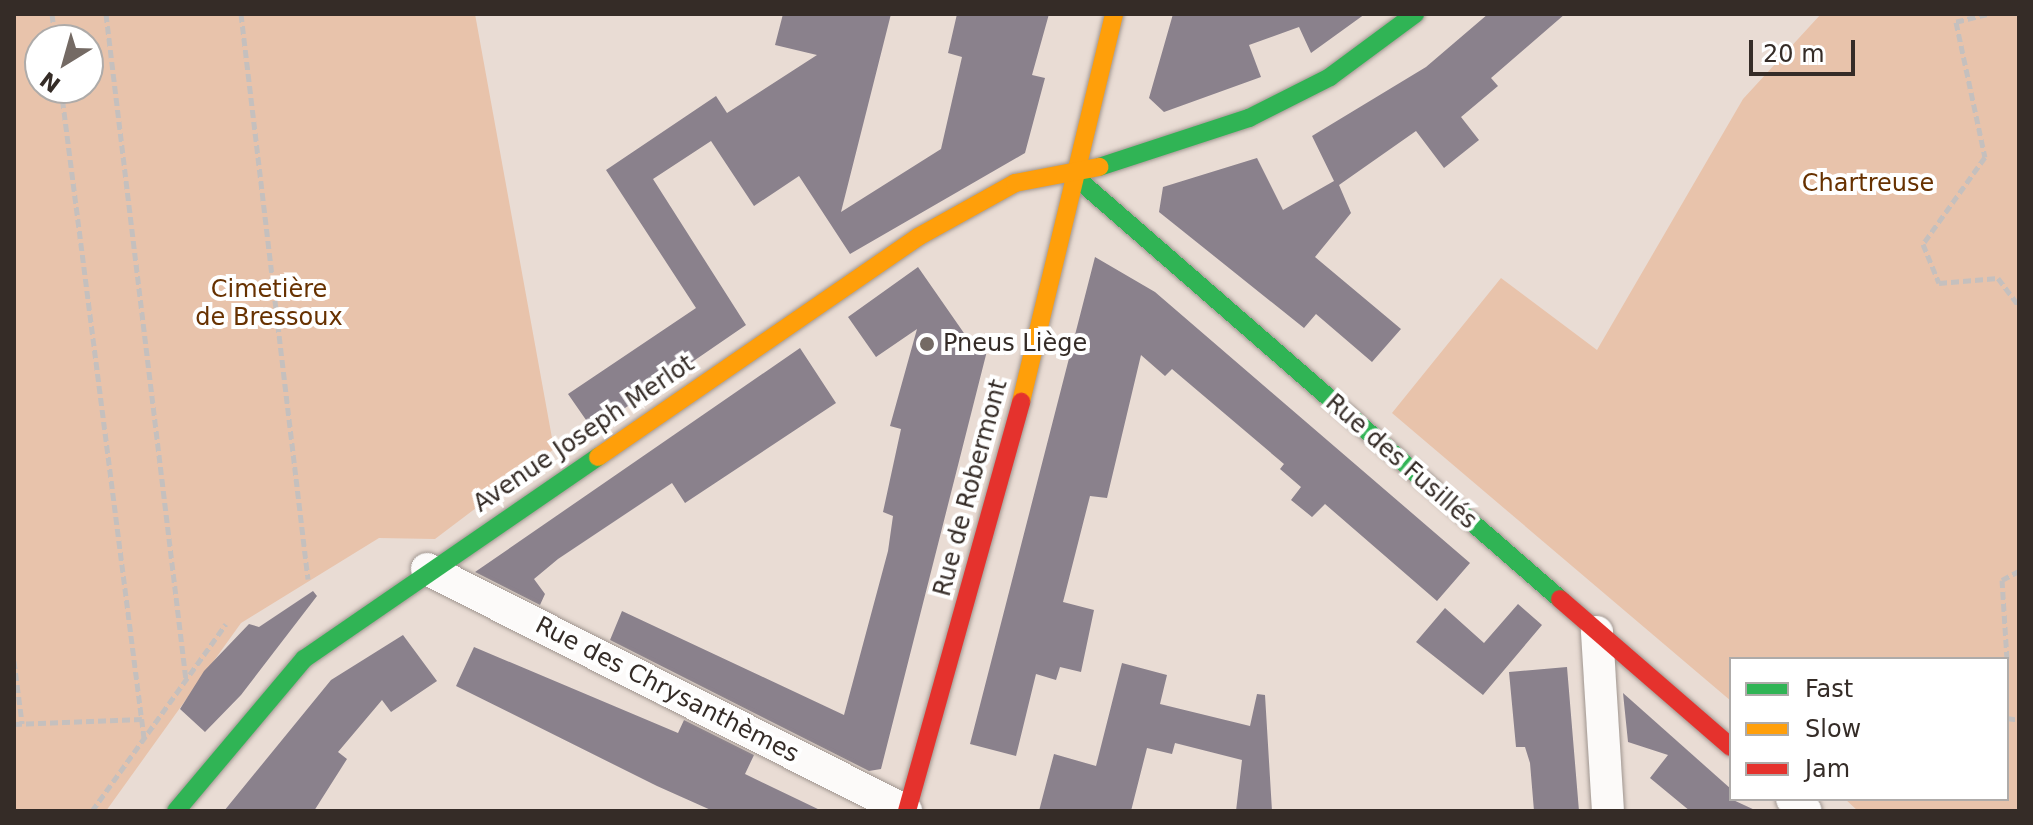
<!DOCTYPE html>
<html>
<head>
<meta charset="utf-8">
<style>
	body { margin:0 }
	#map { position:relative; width:2033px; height:825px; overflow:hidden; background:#e9dcd4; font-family:"DejaVu Sans",sans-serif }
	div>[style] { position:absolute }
	.green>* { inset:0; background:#e8c3ab }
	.building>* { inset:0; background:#8a818c }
	.path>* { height:5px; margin-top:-2.5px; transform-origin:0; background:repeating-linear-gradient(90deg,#c5c0be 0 8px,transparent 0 12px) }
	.roads { filter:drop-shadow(0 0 2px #a09690) drop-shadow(0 0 2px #a09690) }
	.street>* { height:32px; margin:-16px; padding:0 16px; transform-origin:16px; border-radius:16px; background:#fcfaf9 }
	.fast>* { height:18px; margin:-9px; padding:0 9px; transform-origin:9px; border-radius:9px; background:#30b455 }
	.slow>* { height:18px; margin:-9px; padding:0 9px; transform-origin:9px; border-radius:9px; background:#ff9f0a }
	.jam>* { height:18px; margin:-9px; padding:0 9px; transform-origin:9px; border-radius:9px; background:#e5322d }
	.dots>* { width:22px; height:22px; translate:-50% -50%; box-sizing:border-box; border:4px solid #fff; border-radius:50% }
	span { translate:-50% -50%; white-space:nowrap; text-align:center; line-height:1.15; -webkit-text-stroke:8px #fff; paint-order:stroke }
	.park-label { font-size:24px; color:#673100 }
	.poi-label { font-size:24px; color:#352c27 }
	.left { translate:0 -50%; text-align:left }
	.street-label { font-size:24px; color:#352c27 }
	.frame { position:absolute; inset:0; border:16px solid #352c27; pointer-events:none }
	.legend { position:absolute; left:1729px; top:657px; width:280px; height:144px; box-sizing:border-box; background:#fff; border:2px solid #aeaba9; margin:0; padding:10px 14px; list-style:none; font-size:24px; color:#352c27 }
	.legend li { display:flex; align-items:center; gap:16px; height:40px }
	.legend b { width:40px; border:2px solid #aeaba9 }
	.north { position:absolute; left:24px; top:24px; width:80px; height:80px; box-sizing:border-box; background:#fff; border:2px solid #aeaba9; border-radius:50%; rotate:217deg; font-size:22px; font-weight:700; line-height:32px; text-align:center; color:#352c27 }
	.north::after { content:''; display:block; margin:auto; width:28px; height:36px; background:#746a64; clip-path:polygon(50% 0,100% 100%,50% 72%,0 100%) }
	.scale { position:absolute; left:1749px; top:40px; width:106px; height:36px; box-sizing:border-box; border:4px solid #352c27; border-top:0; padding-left:10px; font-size:24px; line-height:28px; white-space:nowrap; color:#352c27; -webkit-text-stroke:6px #fff; paint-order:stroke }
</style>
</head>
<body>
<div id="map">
	<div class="green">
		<div style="clip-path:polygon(evenodd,14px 14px,475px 14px,554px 449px,435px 539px,379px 538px,241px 623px,106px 811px,14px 811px,14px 14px,40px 40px,88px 40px,88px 88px,40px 88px,40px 40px)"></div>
		<div style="clip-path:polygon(1821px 14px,2019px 14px,2019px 811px,1858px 811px,1845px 799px,2007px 799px,2007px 659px,1731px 659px,1731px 701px,1392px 413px,1501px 278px,1597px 350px,1743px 99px)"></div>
	</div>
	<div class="building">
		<div style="clip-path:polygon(783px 14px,891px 14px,841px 212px,941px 149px,962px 57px,948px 53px,957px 14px,1049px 14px,1032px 75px,1045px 78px,1025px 153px,850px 254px,799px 176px,754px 206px,711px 141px,653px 179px,746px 325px,593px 430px,568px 394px,696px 308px,606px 170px,716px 96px,727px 113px,817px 55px,775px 45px)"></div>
		<div style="clip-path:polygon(1173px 14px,1365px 14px,1311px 53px,1299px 27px,1249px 45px,1261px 77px,1164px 112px,1149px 98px)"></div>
		<div style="clip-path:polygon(1488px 14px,1565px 14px,1491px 78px,1498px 86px,1461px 117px,1479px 140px,1444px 168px,1416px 131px,1339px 185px,1351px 213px,1315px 257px,1401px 329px,1372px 362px,1316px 314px,1304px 328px,1159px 212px,1163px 187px,1257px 158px,1283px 210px,1334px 181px,1312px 136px,1426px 67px)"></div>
		<div style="clip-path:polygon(1095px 257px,1155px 292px,1470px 563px,1437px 601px,1325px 504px,1312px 517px,1291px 500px,1301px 487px,1280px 469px,1284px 464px,1172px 369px,1165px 376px,1141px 355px,1107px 498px,1090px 496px,1063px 602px,1094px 610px,1081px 672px,1060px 667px,1056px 680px,1036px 674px,1016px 756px,970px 744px)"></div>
		<div style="clip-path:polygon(918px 267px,966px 336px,989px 343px,881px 769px,869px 771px,610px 640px,622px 611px,844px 715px,888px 551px,893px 516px,883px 512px,901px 429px,890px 426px,917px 329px,876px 357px,848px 317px)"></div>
		<div style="clip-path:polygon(800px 348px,836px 403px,685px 503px,672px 483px,558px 559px,534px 579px,545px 594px,540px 605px,475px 572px)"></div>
		<div style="clip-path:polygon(313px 591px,317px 596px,241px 695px,205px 732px,180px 709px,204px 671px,249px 624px,259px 627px)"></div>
		<div style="clip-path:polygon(1518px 604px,1542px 625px,1483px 695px,1416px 642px,1445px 608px,1484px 643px)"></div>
		<div style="clip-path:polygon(403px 635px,437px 681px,391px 712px,382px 700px,338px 752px,347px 759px,314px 811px,224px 811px,331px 680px)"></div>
		<div style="clip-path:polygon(474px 647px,678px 733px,684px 720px,754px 755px,745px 774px,822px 811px,713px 811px,657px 786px,456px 686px)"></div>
		<div style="clip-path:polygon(1122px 663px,1167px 675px,1160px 704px,1250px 726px,1257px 694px,1265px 695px,1272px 811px,1236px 811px,1242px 760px,1175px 743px,1172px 754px,1147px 748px,1131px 811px,1039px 811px,1054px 754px,1096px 766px)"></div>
		<div style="clip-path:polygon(1567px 667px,1579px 811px,1534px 811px,1530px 763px,1525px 747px,1516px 747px,1509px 672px)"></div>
		<div style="clip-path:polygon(1623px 693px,1731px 789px,1731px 799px,1757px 811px,1690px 811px,1650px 778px,1668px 755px,1628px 742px)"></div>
	</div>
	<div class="path">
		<div style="left:52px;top:14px;width:26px;rotate:83deg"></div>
		<div style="left:106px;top:14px;width:671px;rotate:83.15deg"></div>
		<div style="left:241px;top:14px;width:569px;rotate:83.24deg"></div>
		<div style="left:1987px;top:14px;width:32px;rotate:166deg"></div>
		<div style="left:1956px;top:22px;width:138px;rotate:77.9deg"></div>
		<div style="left:1985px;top:157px;width:107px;rotate:125.5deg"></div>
		<div style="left:1923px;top:244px;width:42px;rotate:67.7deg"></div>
		<div style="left:1939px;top:283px;width:59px;rotate:-4.8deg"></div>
		<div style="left:1998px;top:278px;width:35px;rotate:53deg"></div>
		<div style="left:61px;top:88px;width:655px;rotate:82.72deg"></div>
		<div style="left:2007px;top:659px;width:79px;rotate:-93.6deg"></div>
		<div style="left:2002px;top:580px;width:19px;rotate:-28deg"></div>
		<div style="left:14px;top:661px;width:63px;rotate:82.6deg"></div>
		<div style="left:2007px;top:718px;width:12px;rotate:9deg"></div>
		<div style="left:14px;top:724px;width:128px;rotate:-2.2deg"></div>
		<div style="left:92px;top:811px;width:230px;rotate:-54.4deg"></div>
	</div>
	<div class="roads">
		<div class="street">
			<div style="left:427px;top:569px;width:537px;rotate:26.8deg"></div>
			<div style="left:1597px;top:632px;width:179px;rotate:86.5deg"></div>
			<div style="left:1792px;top:799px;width:18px;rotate:41deg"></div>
		</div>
		<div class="fast">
			<div style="left:1099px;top:167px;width:158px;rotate:-18.1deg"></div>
			<div style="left:1249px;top:118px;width:91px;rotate:-26.8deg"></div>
			<div style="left:1330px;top:77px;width:106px;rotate:-36.5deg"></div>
			<div style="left:1073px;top:175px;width:646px;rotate:41.04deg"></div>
			<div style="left:176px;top:811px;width:199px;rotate:-49.9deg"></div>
			<div style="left:304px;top:659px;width:357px;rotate:-34.5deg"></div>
		</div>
		<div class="slow">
			<div style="left:1021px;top:402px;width:399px;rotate:-76.5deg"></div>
			<div style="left:598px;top:457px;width:388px;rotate:-34.5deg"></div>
			<div style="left:918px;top:237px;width:111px;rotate:-29.1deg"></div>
			<div style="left:1015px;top:183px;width:86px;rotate:-10.8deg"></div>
		</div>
		<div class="jam">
			<div style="left:1560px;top:599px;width:226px;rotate:40.9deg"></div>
			<div style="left:907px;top:811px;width:425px;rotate:-74.4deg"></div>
		</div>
	</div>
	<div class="dots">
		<div style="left:927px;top:344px;background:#746a64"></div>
	</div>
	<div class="park-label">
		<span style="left:1868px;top:184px">Chartreuse</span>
		<span style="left:269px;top:304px">Cimetière<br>de Bressoux</span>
	</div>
	<div class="poi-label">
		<span class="left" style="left:943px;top:344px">Pneus Liège</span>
	</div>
	<div class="street-label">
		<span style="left:584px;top:434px;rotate:-34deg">Avenue Joseph Merlot</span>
		<span style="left:1401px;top:462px;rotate:41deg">Rue des Fusillés</span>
		<span style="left:971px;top:488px;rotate:-75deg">Rue de Robermont</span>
		<span style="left:667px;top:690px;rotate:27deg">Rue des Chrysanthèmes</span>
	</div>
	<div class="frame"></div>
	<ul class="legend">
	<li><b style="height:10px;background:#30b455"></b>Fast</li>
	<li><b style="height:10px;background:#ff9f0a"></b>Slow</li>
	<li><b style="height:10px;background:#e5322d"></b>Jam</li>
	</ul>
	<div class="north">N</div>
	<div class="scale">20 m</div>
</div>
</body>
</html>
